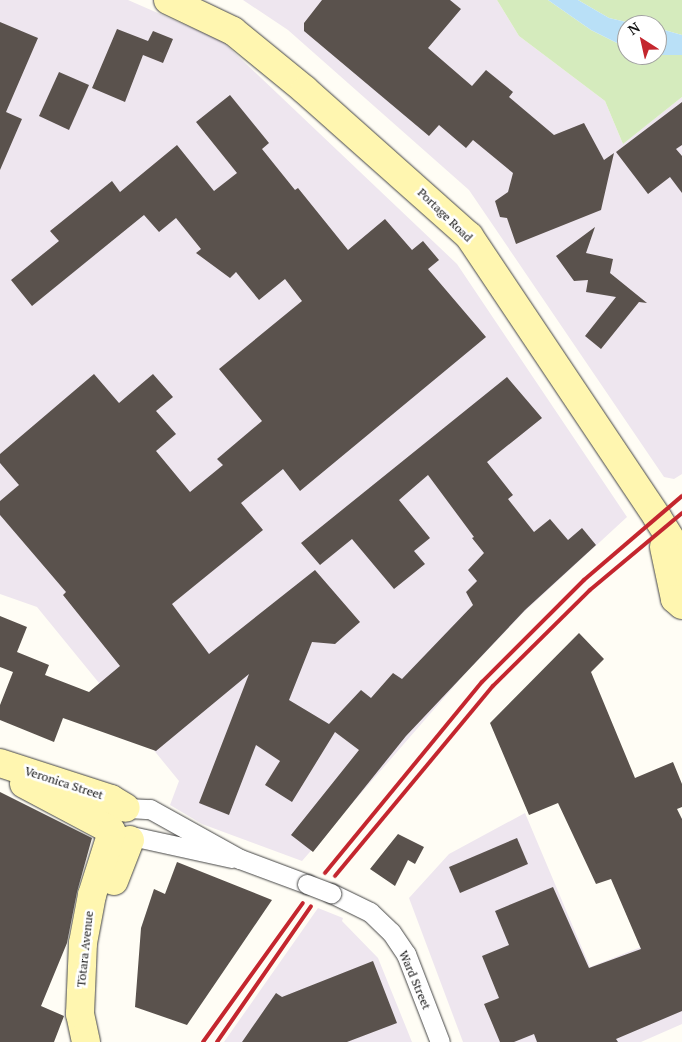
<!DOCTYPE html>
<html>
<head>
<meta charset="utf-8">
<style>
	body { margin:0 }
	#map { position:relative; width:682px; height:1042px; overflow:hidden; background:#fffdf5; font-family:"PT Serif",serif }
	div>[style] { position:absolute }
	.industrial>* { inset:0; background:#eee6ef }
	.green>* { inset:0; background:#d5ebbd }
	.water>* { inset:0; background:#b9e0f7 }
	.building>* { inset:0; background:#5a524d }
	.roads { filter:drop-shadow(0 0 1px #444) drop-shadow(0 0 1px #444) }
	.street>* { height:19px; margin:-9.5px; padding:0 9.5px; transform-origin:9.5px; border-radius:9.5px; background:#fff }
	.secondary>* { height:28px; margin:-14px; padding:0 14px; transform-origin:14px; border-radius:14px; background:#fff6b0 }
	.rail>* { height:4px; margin:-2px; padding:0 2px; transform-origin:2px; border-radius:2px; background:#c4262e }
	.bridges { filter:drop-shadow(0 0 1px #444) drop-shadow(0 0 1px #444) }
	.street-bridge>* { height:19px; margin:-9.5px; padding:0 9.5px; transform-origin:9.5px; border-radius:9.5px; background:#fff }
	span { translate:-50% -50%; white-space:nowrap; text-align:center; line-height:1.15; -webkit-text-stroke:5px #fff; paint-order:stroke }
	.street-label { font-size:12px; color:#111 }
	.north { position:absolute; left:617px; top:15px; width:50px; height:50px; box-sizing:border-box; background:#fff; border:1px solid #a0a0a0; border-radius:50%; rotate:325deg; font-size:14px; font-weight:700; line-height:20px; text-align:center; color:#111 }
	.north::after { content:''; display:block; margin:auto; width:18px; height:22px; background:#c4262e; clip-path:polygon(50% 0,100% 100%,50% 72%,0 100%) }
</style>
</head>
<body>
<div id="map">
	<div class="industrial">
		<div style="clip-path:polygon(0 0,128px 0,222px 41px,457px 264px,627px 517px,524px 612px,463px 676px,302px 861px,202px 824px,170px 805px,179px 781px,37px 607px,0 594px)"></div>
		<div style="clip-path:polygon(243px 0,497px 0,519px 36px,605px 101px,623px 144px,682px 97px,682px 474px,674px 479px,664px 477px,469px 190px,288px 30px)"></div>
		<div style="clip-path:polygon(525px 813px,590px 967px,682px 931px,682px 1024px,641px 1042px,463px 1042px,409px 898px,449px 854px)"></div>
		<div style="clip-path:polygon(318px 908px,343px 918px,342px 921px,378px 958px,412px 1042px,224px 1042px)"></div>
	</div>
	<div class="green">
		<div style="clip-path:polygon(497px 0,548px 0,591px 30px,627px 48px,627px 55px,682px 55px,682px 97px,623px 144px,605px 101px,519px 36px)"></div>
		<div style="clip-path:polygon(578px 0,682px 0,682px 35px,657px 28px,657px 25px,639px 25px,609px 18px)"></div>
	</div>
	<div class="water">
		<div style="clip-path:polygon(548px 0,578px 0,609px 18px,639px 25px,627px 25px,627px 48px,591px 30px)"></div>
		<div style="clip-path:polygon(657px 28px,682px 35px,682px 55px,657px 55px)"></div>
	</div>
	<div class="building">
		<div style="clip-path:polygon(322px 0,450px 0,461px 9px,428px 48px,472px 86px,486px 70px,513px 92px,509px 97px,554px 135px,584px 123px,604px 160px,614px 153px,601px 210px,516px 244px,507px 218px,500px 217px,495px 201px,508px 192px,513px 173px,473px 140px,466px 148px,439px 125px,429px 136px,304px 31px,304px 23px)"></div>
		<div style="clip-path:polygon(0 22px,38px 38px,6px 112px,22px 119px,0 170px)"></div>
		<div style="clip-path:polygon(117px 29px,148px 41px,153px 31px,173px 39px,163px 63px,143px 55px,125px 102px,92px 88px)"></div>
		<div style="clip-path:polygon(59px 72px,89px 85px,69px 130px,39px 116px)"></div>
		<div style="clip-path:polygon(230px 95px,269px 143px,262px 149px,295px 190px,298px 188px,348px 250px,385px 219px,412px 250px,423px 241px,439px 260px,428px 269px,486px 337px,300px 491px,283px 469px,241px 503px,263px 530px,172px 604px,209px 654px,315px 570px,360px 622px,335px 644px,312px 642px,289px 700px,329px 724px,361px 690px,371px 698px,393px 673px,402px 679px,473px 605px,466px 592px,477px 581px,468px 570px,484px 553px,472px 538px,474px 537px,428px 475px,399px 500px,430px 538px,414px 551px,425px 564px,394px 589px,352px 539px,320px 565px,301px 543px,507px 377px,542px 418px,487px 462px,513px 495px,508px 499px,534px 532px,550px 519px,568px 540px,582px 528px,596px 545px,525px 610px,406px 736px,313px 852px,291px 835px,359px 750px,335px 732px,292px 802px,265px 785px,280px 761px,256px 745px,229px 815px,199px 803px,249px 674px,156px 751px,63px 718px,54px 742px,0 720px,0 705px,13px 672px,0 667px,0 616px,27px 627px,17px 652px,49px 665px,45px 675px,89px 692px,120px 666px,63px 595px,66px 592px,0 515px,0 501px,19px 485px,0 463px,0 454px,94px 374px,119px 403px,153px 374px,173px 397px,156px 411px,176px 434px,156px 451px,190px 492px,223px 465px,217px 459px,262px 421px,219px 369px,302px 301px,285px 279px,259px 300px,236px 272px,230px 278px,196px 253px,201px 249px,176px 218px,159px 232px,144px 215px,32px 306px,11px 280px,59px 241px,50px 231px,112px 181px,120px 192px,177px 145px,214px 191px,237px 173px,196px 122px)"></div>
		<div style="clip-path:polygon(682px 102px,682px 145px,676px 149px,682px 156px,682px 193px,670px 177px,648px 194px,616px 152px)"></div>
		<div style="clip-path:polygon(595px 227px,586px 253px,613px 259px,610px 273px,647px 303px,639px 302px,601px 349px,585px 336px,616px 297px,586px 292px,588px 280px,574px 281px,556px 256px)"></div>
		<div style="clip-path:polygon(579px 633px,604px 659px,591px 672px,635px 778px,673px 762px,682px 784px,682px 807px,677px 809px,682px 819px,682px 1011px,616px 1039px,618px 1042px,537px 1042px,534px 1034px,514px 1042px,500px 1042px,484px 1004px,499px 998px,482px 956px,509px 945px,495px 911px,553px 887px,589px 968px,641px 949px,611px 879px,596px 884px,558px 803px,529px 815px,490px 723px)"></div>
		<div style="clip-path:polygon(0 792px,92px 838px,77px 892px,67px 943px,41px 1006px,64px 1016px,54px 1042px,0 1042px)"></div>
		<div style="clip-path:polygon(398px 834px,424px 847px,415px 864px,408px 860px,395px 886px,370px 869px)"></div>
		<div style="clip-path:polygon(517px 838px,528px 864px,460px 893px,449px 867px)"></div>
		<div style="clip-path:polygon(177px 862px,272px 900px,187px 1025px,135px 1007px,141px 928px,154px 889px,165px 894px)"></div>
		<div style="clip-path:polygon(373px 961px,397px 1023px,347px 1042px,242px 1042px,276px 993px,282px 997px)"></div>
	</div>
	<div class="roads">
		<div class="street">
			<div style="left:128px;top:808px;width:22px;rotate:3deg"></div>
			<div style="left:150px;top:809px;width:103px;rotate:29.1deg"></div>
			<div style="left:240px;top:859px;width:72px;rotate:20.5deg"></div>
			<div style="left:136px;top:837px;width:98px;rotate:12.3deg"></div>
			<div style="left:331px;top:893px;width:43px;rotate:26deg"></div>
			<div style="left:370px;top:912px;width:29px;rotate:44deg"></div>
			<div style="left:391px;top:932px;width:27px;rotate:56deg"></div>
			<div style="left:406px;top:954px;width:94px;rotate:68.9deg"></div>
		</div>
		<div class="secondary">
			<div style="left:168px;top:0;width:72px;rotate:25.5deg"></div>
			<div style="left:233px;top:31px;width:93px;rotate:39.3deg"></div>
			<div style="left:305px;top:90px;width:220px;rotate:41.7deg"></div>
			<div style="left:469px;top:236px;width:338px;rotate:56.2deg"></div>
			<div style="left:657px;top:517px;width:40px;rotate:58deg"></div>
			<div style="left:678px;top:551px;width:16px;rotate:76deg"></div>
			<div style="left:664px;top:547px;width:53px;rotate:78.1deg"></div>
			<div style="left:675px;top:599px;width:9px;rotate:41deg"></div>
			<div style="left:0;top:763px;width:117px;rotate:18deg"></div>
			<div style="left:111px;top:799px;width:17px;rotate:31deg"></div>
			<div style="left:24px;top:784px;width:98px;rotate:27.9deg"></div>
			<div style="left:114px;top:881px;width:44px;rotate:-68.7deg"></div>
			<div style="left:86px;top:1042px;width:29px;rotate:-102deg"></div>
			<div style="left:80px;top:1014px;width:71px;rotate:-87.6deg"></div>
			<div style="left:83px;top:943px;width:49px;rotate:-79.4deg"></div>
			<div style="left:92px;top:895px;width:66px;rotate:-72.4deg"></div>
		</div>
	</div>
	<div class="rail">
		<div style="left:325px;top:873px;width:247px;rotate:-50.6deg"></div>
		<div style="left:482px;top:682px;width:144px;rotate:-45deg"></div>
		<div style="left:584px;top:580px;width:129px;rotate:-40.6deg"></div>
		<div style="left:335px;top:876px;width:247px;rotate:-50.3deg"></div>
		<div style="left:493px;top:686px;width:136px;rotate:-44.7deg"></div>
		<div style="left:590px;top:590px;width:120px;rotate:-39.9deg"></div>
		<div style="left:203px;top:1042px;width:171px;rotate:-54.3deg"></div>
		<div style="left:217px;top:1042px;width:165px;rotate:-55.3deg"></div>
	</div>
	<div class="bridges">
		<div class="street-bridge">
			<div style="left:307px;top:884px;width:26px;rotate:21deg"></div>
		</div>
	</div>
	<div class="street-label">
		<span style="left:445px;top:215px;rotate:44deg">Portage Road</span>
		<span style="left:64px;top:783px;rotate:18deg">Veronica Street</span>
		<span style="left:85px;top:949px;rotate:-84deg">Tōtara Avenue</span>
		<span style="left:415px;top:980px;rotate:67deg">Ward Street</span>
	</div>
	<div class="north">N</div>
</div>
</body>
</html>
